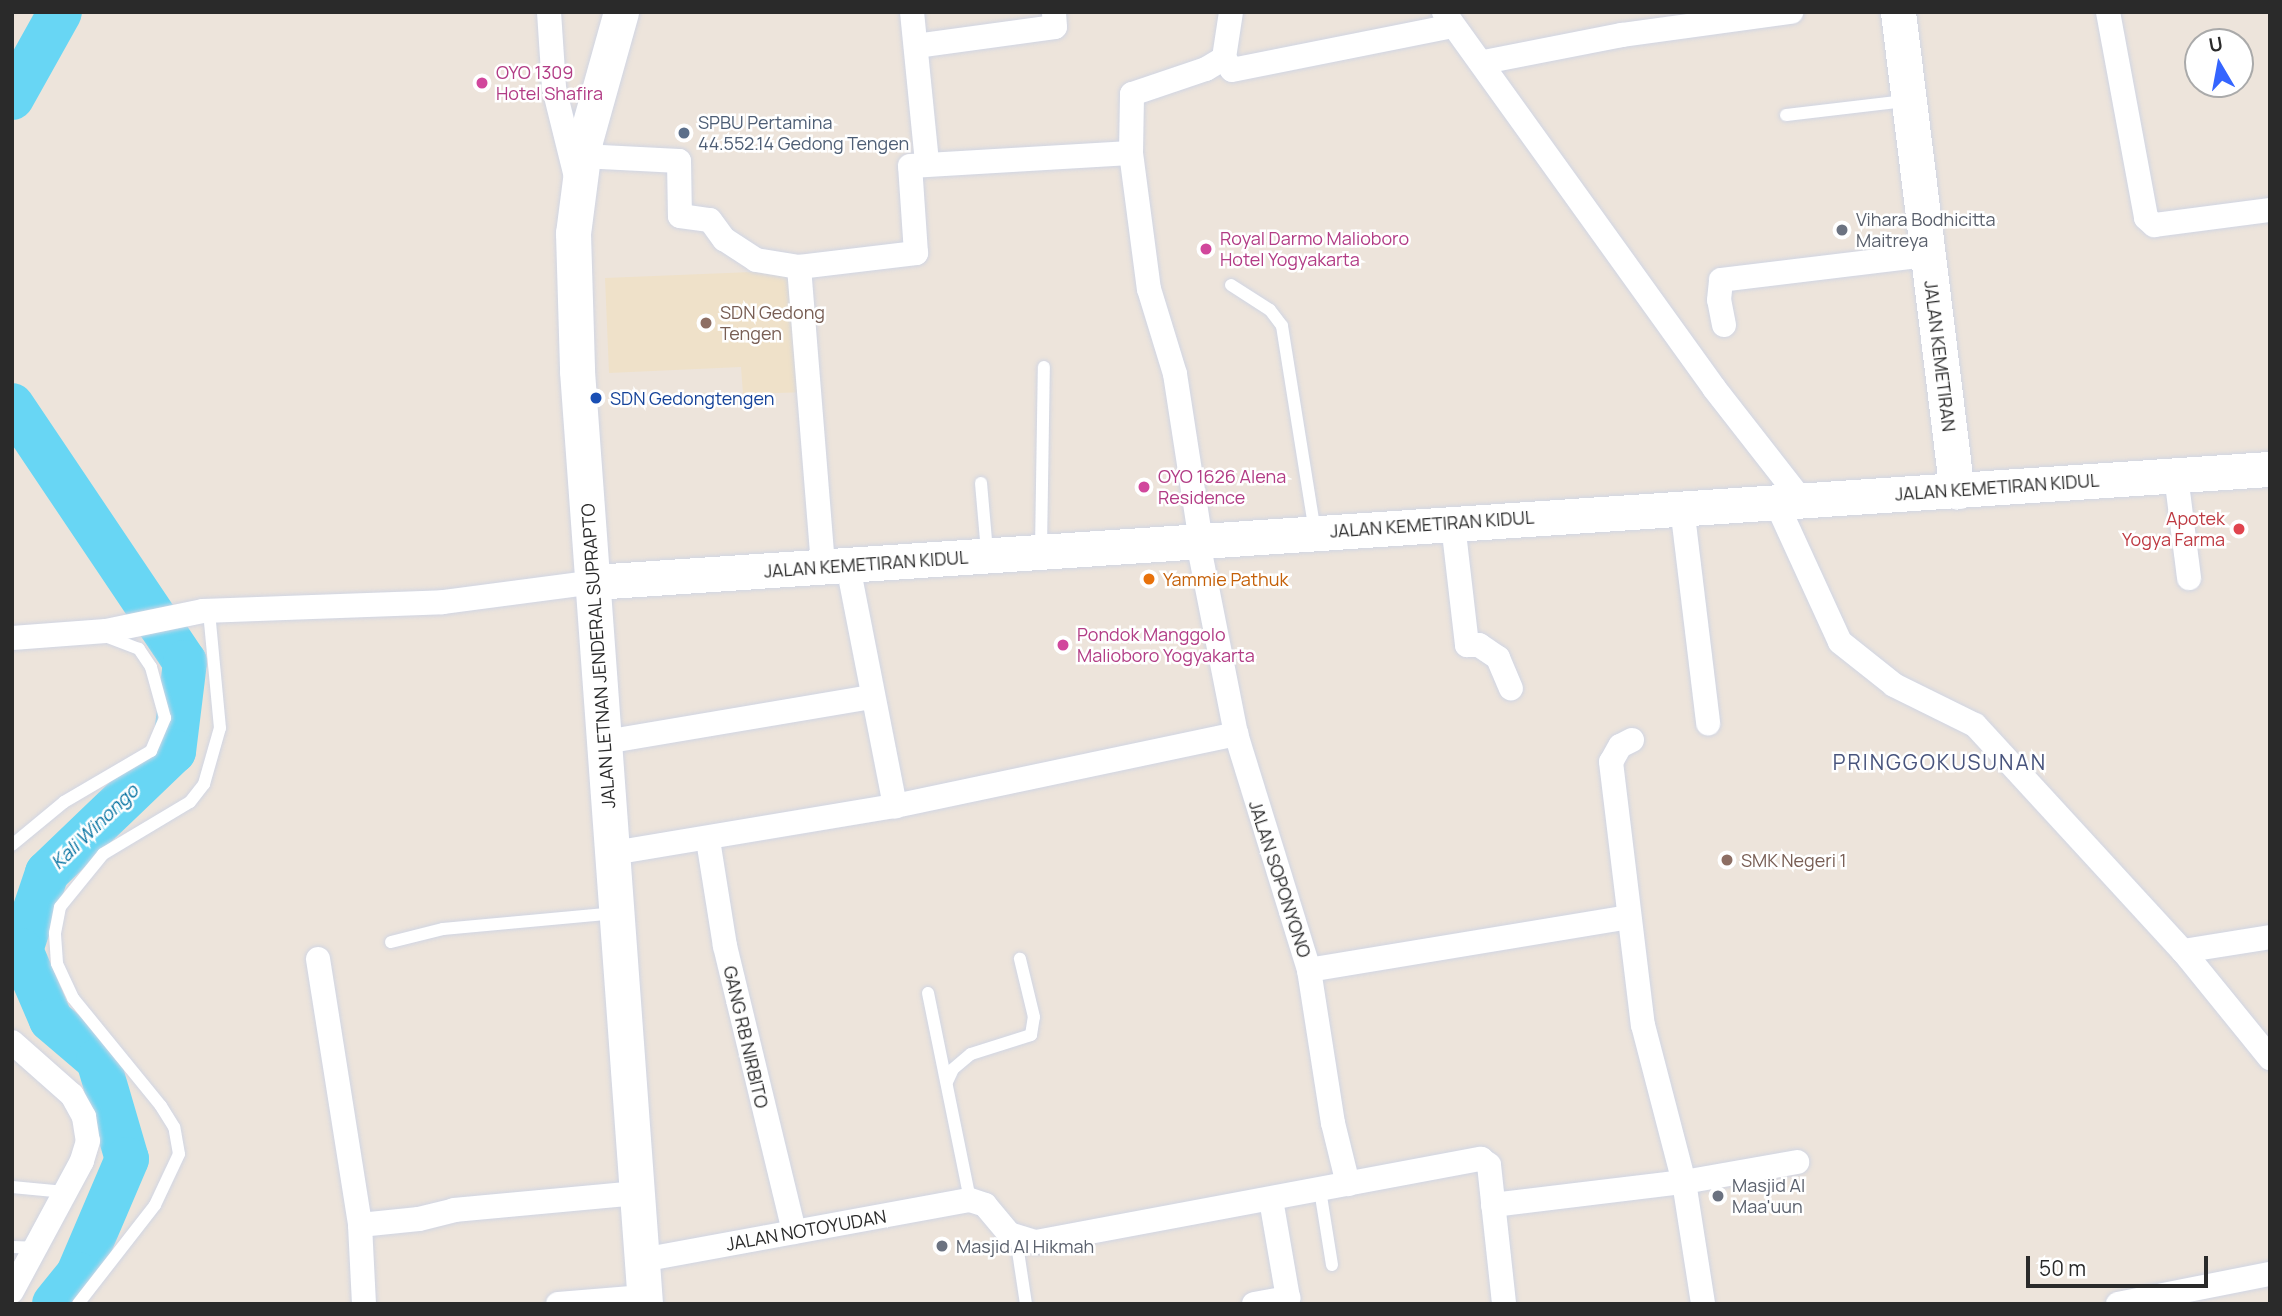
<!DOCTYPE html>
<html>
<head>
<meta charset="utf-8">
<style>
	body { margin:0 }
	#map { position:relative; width:2282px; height:1316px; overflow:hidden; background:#ede4db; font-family:Manrope,sans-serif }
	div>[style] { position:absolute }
	.education>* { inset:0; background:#efe1c9 }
	.river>* { height:44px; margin:-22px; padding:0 22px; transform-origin:22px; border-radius:22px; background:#68d6f4 }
	.roads { filter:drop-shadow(0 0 2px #d0d5e3) drop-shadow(0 0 2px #d0d5e3) }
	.lane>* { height:12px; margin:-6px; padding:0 6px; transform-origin:6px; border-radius:6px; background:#fff }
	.street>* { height:24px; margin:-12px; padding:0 12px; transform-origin:12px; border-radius:12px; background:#fff }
	.secondary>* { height:35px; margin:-17.5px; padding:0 17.5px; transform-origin:17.5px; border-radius:17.5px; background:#fff }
	.dots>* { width:19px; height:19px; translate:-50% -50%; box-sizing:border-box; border:4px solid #fff; border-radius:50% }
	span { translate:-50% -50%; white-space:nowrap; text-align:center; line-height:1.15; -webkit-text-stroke:5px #fff; paint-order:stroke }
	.hotel-label { font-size:18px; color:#b23c85 }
	.left { translate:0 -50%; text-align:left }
	.service-label { font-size:18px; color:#4e5e75 }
	.worship-label { font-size:18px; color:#5b616d }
	.education-label { font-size:18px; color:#785e54 }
	.street-label { font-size:18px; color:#2a2a2a }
	.transit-label { font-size:18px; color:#164399 }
	.health-label { font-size:18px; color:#be3a42 }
	.right { translate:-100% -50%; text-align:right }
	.food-label { font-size:18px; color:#c56008 }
	.water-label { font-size:19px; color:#0773a1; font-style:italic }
	.quarter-label { font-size:21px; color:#48547d; letter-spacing:2px }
	.frame { position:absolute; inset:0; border:14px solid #2a2a2a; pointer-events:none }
	.north { position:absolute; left:2184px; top:28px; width:70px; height:70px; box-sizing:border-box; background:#fff; border:2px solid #aaa; border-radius:50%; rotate:350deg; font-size:19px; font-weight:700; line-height:28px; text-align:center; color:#2a2a2a }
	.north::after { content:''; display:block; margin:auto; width:24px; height:32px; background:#3565ff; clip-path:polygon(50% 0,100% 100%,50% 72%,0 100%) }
	.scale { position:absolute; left:2026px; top:1256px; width:182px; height:32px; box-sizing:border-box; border:4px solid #2a2a2a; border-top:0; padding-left:9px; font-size:21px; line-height:24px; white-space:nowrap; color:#2a2a2a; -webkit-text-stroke:5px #fff; paint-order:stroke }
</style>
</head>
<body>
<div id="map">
	<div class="education">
		<div style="clip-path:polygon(803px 270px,808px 392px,743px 394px,741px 367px,609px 373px,605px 278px)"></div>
	</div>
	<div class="river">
		<div style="left:12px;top:98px;width:98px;rotate:-60.8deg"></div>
		<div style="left:12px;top:405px;width:310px;rotate:56.1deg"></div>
		<div style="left:185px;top:662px;width:90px;rotate:97deg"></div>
		<div style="left:174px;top:751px;width:176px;rotate:136.2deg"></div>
		<div style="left:47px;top:873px;width:81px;rotate:108.7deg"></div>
		<div style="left:21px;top:950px;width:76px;rotate:66.8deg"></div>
		<div style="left:51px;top:1020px;width:62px;rotate:40.4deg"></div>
		<div style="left:98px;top:1060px;width:103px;rotate:73.7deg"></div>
		<div style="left:127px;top:1159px;width:125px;rotate:113.1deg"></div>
		<div style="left:78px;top:1274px;width:38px;rotate:129deg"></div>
	</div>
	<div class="roads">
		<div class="lane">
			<div style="left:1786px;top:115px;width:120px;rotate:-6.7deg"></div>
			<div style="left:1231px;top:285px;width:46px;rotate:32.7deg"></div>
			<div style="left:1270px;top:310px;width:20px;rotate:53deg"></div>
			<div style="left:1282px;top:326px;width:209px;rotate:80.9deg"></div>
			<div style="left:981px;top:483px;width:69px;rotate:85deg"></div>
			<div style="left:1041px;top:548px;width:181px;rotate:-89.1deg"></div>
			<div style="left:12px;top:845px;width:67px;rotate:-39.6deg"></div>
			<div style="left:64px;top:802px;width:101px;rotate:-30.4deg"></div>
			<div style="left:151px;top:751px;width:36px;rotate:-67deg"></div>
			<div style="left:165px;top:718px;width:53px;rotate:-105.4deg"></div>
			<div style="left:151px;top:667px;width:22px;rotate:-124deg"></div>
			<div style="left:139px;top:649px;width:40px;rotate:-159deg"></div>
			<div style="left:391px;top:942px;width:54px;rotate:-14deg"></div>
			<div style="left:443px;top:929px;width:174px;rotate:-5.3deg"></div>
			<div style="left:928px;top:993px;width:211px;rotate:78.5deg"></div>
			<div style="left:947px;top:1082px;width:14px;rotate:-65deg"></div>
			<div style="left:953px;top:1069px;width:23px;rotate:-40deg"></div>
			<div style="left:971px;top:1054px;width:63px;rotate:-17.6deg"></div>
			<div style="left:1031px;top:1035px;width:18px;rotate:-81deg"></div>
			<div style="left:1034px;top:1017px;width:60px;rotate:-103.6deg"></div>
			<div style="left:12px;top:1187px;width:53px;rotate:5.4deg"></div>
			<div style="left:1320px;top:1190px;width:76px;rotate:80.9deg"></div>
			<div style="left:1016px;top:1238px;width:67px;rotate:81.4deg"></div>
			<div style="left:12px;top:1247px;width:23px;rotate:2deg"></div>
			<div style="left:78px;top:1304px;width:125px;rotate:-52.1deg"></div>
			<div style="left:155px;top:1205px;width:56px;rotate:-64.8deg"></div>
			<div style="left:179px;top:1154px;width:27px;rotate:-100deg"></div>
			<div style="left:174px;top:1127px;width:25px;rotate:-122deg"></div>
			<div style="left:161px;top:1106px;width:139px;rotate:-129.2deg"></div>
			<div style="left:73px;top:998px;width:38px;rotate:-115deg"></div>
			<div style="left:57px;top:963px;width:30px;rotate:-94deg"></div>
			<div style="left:55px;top:933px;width:26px;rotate:-79deg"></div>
			<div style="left:60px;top:907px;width:68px;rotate:-50.9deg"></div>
			<div style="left:103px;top:854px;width:101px;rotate:-30.9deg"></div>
			<div style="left:190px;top:802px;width:23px;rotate:-52deg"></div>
			<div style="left:204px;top:784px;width:58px;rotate:-74.1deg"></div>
			<div style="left:220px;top:728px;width:118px;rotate:-95.4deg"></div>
		</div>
		<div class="street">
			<div style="left:549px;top:12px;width:76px;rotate:86.2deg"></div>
			<div style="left:554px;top:88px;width:88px;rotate:76.1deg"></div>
			<div style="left:912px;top:12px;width:142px;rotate:84.3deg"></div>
			<div style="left:1231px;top:12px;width:47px;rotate:98.7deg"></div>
			<div style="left:1224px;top:58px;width:14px;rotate:56deg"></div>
			<div style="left:1232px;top:70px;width:225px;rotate:-11.3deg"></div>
			<div style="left:1444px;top:12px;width:463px;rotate:54.3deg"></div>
			<div style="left:1714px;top:388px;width:140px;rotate:52deg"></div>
			<div style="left:2108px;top:12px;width:209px;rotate:79.5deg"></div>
			<div style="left:2146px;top:218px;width:11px;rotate:41deg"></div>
			<div style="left:2154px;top:225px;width:117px;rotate:-7.4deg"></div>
			<div style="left:916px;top:46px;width:140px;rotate:-7.8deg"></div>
			<div style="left:1055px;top:27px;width:15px;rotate:-94deg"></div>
			<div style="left:1484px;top:62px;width:141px;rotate:-11.1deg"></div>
			<div style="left:1622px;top:35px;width:171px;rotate:-7.8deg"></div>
			<div style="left:1131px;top:153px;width:137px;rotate:82.5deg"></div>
			<div style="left:1149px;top:289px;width:89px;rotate:73deg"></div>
			<div style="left:1175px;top:374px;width:170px;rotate:81.2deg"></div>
			<div style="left:582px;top:156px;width:97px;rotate:3deg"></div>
			<div style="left:679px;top:161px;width:55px;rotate:89deg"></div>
			<div style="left:680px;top:216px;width:30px;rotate:8deg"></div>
			<div style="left:710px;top:220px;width:24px;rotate:54deg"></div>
			<div style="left:724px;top:239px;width:38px;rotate:33deg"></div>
			<div style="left:756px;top:260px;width:44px;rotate:9.2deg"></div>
			<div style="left:799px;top:267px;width:118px;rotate:-6.8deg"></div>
			<div style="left:916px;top:253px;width:87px;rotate:-93.9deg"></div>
			<div style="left:910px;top:166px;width:221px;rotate:-3.4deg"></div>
			<div style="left:1131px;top:153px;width:59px;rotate:-89deg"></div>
			<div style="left:1132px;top:94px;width:78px;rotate:-18.7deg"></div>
			<div style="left:1206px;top:69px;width:21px;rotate:-31deg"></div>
			<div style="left:799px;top:267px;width:301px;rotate:85.4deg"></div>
			<div style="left:1724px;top:325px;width:25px;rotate:-101deg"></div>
			<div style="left:1719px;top:300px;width:20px;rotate:-84deg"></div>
			<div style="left:1721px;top:280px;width:209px;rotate:-6.9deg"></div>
			<div style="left:2176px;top:476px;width:103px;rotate:82.7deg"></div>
			<div style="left:1775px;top:500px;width:156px;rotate:65.4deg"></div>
			<div style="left:1840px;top:642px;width:69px;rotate:38.5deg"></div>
			<div style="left:1894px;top:685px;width:90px;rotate:26.3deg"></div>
			<div style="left:1975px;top:725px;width:307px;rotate:47.4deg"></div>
			<div style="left:2183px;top:951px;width:138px;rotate:50.9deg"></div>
			<div style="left:1682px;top:507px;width:218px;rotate:83.1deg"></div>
			<div style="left:1453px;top:524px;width:122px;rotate:83.4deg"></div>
			<div style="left:1467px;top:645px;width:12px"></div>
			<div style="left:1479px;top:645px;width:23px;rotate:34deg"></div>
			<div style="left:1498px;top:658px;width:33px;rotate:67deg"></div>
			<div style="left:1198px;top:542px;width:196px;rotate:78.8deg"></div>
			<div style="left:1236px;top:734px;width:247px;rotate:72.8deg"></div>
			<div style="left:1309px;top:970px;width:155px;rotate:81.1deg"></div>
			<div style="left:1333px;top:1123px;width:63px;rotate:76.2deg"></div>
			<div style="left:848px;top:566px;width:245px;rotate:78.9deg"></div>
			<div style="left:12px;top:638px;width:94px;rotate:-4.3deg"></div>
			<div style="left:106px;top:631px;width:99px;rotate:-11.7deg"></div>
			<div style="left:203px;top:611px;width:240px;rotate:-2.1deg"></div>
			<div style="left:443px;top:602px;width:152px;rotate:-7.5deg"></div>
			<div style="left:1632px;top:740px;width:13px;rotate:153deg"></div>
			<div style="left:1620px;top:746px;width:18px;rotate:119deg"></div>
			<div style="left:1611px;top:762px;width:265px;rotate:83.1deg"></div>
			<div style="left:1643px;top:1025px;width:162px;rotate:75.4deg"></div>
			<div style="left:1684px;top:1182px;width:123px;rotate:81.1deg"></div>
			<div style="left:605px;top:742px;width:269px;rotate:-9.6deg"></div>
			<div style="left:708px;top:840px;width:107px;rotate:80.9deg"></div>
			<div style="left:725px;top:946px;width:294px;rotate:76.4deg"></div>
			<div style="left:613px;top:853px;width:286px;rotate:-9.5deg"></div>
			<div style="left:895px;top:806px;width:349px;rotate:-11.9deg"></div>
			<div style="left:2183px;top:951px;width:88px;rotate:-9.1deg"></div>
			<div style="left:318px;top:959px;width:269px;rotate:81deg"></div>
			<div style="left:360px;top:1225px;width:79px;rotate:87.1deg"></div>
			<div style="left:1309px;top:970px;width:324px;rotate:-9.4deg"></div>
			<div style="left:12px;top:1042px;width:80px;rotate:41.5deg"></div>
			<div style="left:72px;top:1095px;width:25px;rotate:61deg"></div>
			<div style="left:84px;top:1117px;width:24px;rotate:81deg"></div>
			<div style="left:88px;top:1141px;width:21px;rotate:107deg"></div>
			<div style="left:82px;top:1161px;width:148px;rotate:118.3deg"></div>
			<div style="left:1493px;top:1205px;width:192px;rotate:-6.9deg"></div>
			<div style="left:1684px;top:1182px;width:115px;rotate:-10deg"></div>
			<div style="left:360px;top:1225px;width:59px;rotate:-5.8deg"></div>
			<div style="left:419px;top:1219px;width:36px;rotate:-14deg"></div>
			<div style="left:454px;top:1210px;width:184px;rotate:-5.3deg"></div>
			<div style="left:642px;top:1260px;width:333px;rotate:-10.4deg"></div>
			<div style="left:970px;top:1200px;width:16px;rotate:18deg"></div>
			<div style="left:985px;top:1205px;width:38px;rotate:50deg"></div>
			<div style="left:1009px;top:1234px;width:28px;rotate:17deg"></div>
			<div style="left:1036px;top:1242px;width:453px;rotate:-10.6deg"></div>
			<div style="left:1481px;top:1159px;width:10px;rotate:37deg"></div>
			<div style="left:1489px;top:1165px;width:140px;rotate:83.8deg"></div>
			<div style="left:558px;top:1304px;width:86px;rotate:-4.7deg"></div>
			<div style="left:1254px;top:1304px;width:35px;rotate:-10deg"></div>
			<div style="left:1288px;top:1298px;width:99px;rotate:-99.8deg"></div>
			<div style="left:2118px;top:1304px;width:155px;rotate:-11.2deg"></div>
		</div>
		<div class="secondary">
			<div style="left:621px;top:12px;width:134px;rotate:105.6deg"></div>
			<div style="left:585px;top:141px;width:93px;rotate:97.4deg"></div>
			<div style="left:573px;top:233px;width:138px;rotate:88.3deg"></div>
			<div style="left:577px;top:371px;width:935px;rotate:85.83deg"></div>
			<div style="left:1898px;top:12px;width:483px;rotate:83deg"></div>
			<div style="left:594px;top:582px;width:1680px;rotate:-3.86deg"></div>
		</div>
	</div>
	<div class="dots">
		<div style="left:482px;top:83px;background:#d1479c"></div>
		<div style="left:684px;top:133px;background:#5c6f8a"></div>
		<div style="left:1842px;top:230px;background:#6b7280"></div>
		<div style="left:1206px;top:249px;background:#d1479c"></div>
		<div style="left:706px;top:323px;background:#8d6e63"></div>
		<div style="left:596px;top:398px;background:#1a4fb4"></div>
		<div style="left:1144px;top:487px;background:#d1479c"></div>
		<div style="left:2239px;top:529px;background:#e0444e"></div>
		<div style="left:1149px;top:579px;background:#e8710a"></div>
		<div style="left:1063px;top:645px;background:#d1479c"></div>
		<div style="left:1727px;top:860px;background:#8d6e63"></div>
		<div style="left:1718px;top:1196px;background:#6b7280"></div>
		<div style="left:942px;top:1246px;background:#6b7280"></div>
	</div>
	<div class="hotel-label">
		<span class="left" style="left:496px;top:83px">OYO 1309<br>Hotel Shafira</span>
		<span class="left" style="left:1220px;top:249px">Royal Darmo Malioboro<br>Hotel Yogyakarta</span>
		<span class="left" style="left:1158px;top:487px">OYO 1626 Alena<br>Residence</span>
		<span class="left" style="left:1077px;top:645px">Pondok Manggolo<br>Malioboro Yogyakarta</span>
	</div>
	<div class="service-label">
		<span class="left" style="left:698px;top:133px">SPBU Pertamina<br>44.552.14 Gedong Tengen</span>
	</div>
	<div class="worship-label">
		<span class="left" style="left:1856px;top:230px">Vihara Bodhicitta<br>Maitreya</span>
		<span class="left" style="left:1732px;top:1196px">Masjid Al<br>Maa'uun</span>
		<span class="left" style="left:956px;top:1246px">Masjid Al Hikmah</span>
	</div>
	<div class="education-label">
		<span class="left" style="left:720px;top:323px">SDN Gedong<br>Tengen</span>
		<span class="left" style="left:1741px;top:860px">SMK Negeri 1</span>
	</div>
	<div class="street-label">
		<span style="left:1940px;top:356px;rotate:83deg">JALAN KEMETIRAN</span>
		<span style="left:1997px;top:487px;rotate:-4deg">JALAN KEMETIRAN KIDUL</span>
		<span style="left:1432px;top:524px;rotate:-4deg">JALAN KEMETIRAN KIDUL</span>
		<span style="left:866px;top:564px;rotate:-4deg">JALAN KEMETIRAN KIDUL</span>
		<span style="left:598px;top:656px;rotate:-94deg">JALAN LETNAN JENDERAL SUPRAPTO</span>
		<span style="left:1280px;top:879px;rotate:72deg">JALAN SOPONYONO</span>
		<span style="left:746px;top:1037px;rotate:77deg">GANG RB NIRBITO</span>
		<span style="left:806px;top:1230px;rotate:-10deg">JALAN NOTOYUDAN</span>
	</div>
	<div class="transit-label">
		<span class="left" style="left:610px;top:398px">SDN Gedongtengen</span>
	</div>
	<div class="health-label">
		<span class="right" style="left:2225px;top:529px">Apotek<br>Yogya Farma</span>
	</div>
	<div class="food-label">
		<span class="left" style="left:1163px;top:579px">Yammie Pathuk</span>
	</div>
	<div class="water-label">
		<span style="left:95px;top:827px;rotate:-44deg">Kali Winongo</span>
	</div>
	<div class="quarter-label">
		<span style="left:1940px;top:762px">PRINGGOKUSUNAN</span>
	</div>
	<div class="frame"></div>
	<div class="north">U</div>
	<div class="scale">50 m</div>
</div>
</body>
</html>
